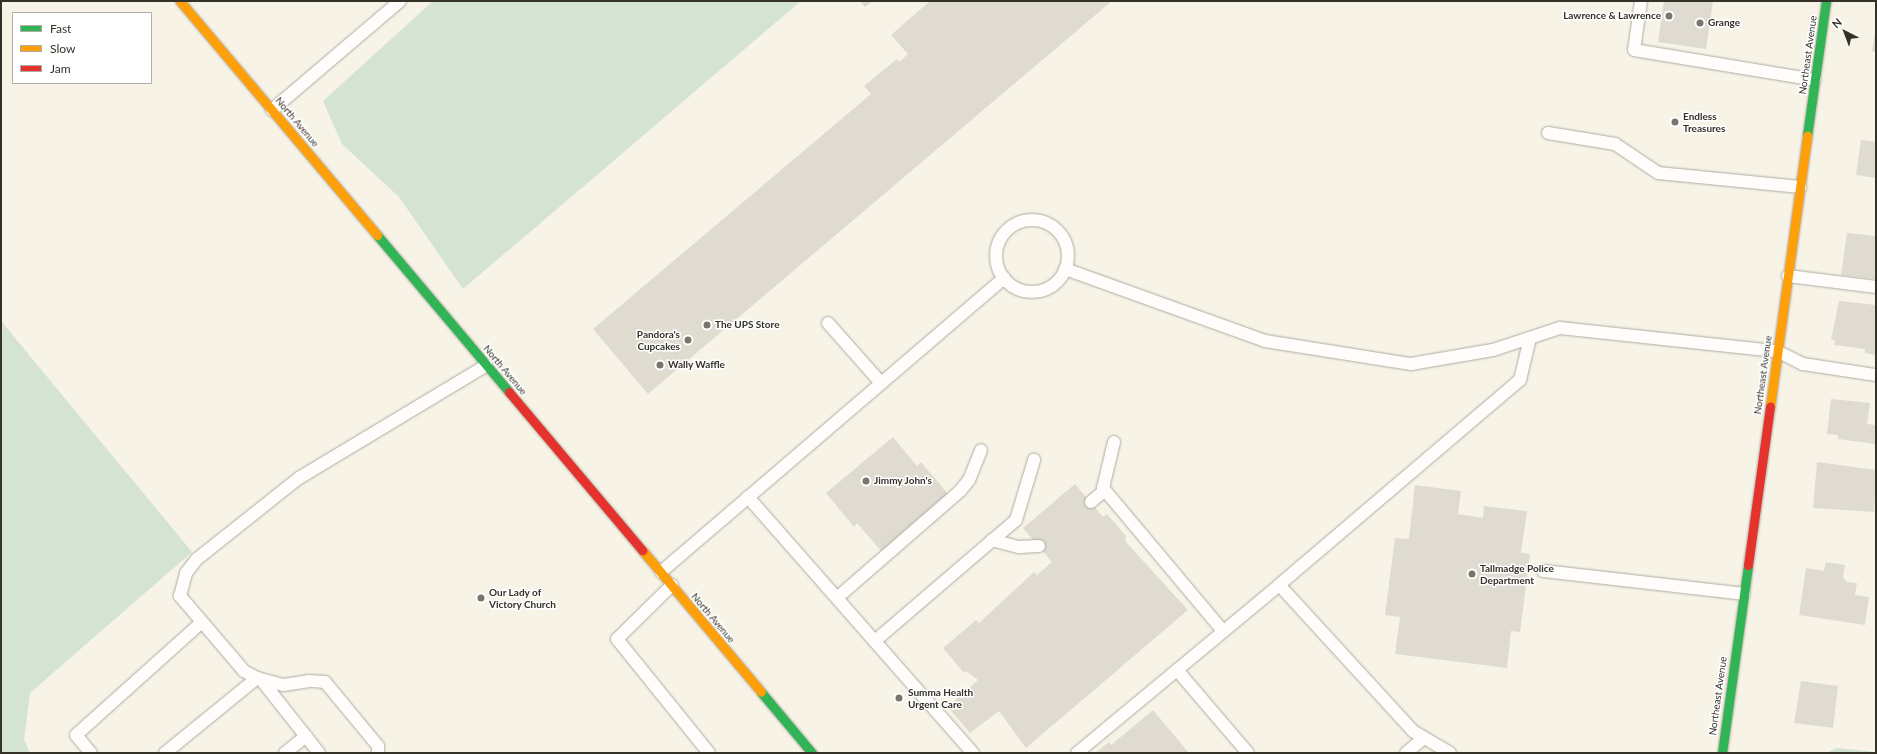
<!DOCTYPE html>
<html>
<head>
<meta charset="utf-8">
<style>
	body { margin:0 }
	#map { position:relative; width:1877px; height:754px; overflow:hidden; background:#f7f3e6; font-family:Lato,sans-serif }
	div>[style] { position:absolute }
	.green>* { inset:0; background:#d5e3d3 }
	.building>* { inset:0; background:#dfdbd0 }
	.roads { filter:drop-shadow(0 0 1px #aeaba1) drop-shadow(0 0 1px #aeaba1) }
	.lane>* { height:12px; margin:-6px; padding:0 6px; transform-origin:6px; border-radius:6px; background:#fefdfb }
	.lane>.ring { margin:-6px; padding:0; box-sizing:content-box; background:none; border:12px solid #fefdfb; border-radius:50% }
	.fast>* { height:9px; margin:-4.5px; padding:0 4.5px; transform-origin:4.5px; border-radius:4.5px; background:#30b455 }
	.slow>* { height:9px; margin:-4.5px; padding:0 4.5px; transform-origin:4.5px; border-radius:4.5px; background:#ff9f0a }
	.jam>* { height:9px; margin:-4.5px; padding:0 4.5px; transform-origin:4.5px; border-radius:4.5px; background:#e5322d }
	.dots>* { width:11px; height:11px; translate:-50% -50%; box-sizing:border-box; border:2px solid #fff; border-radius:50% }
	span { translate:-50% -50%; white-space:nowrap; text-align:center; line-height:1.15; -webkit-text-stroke:3px #fff; paint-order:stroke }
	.poi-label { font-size:10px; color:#343128; font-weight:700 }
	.right { translate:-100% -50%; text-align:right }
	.left { translate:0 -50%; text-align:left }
	.street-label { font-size:10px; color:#343128 }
	.frame { position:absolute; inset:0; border:2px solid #343128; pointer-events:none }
	.legend { position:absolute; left:12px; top:12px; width:140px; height:72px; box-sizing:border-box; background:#fff; border:1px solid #aeada9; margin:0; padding:5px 7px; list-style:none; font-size:12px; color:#343128 }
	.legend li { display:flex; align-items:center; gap:8px; height:20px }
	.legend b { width:20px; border:1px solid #aeada9 }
	.north { position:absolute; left:1825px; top:12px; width:40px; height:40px; -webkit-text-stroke:3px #fff; paint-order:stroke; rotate:318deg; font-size:11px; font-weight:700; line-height:16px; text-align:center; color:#343128 }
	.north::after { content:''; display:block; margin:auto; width:14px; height:18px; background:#343128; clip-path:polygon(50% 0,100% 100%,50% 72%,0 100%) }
</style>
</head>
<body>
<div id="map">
	<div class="green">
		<div style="clip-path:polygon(433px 1px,801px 1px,463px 289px,399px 197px,342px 144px,323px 101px)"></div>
		<div style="clip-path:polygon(1px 321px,192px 552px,30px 693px,24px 740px,30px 753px,1px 753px)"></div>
		<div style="clip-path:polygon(1837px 748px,1876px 752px,1876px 753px,1826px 753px)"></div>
	</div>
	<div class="building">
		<div style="clip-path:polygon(860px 1px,873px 1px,865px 7px)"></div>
		<div style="clip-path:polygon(930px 1px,1112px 1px,648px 394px,593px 329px,871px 94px,864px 86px,897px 59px,899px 62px,908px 54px,891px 35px)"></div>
		<div style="clip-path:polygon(1664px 1px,1713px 1px,1706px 49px,1658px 42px)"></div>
		<div style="clip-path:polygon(1875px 32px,1876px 32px,1876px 52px,1872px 51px)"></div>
		<div style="clip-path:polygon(1861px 140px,1876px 142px,1876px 178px,1856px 175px)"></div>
		<div style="clip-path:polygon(1847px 233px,1876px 236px,1876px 279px,1841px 275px)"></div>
		<div style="clip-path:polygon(1839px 301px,1876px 305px,1876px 355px,1865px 353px,1865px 349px,1834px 345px,1835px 340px,1831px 340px)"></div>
		<div style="clip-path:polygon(1831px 399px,1870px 403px,1867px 424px,1876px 425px,1876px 444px,1838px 439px,1838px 435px,1827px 434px)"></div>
		<div style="clip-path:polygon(893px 437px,917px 466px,921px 462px,949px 495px,882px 552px,857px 523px,854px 527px,826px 493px)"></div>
		<div style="clip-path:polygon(1817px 462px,1876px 470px,1874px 512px,1813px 508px)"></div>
		<div style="clip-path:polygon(1075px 484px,1103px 517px,1107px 514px,1126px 536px,1125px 541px,1188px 610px,1026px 748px,999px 711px,970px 733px,948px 707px,978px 680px,966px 671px,964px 673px,943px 648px,976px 620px,979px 623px,1034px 572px,1037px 575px,1052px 562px,1023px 528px)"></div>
		<div style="clip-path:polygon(1415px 485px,1461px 491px,1458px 514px,1483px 518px,1484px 506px,1527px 511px,1521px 553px,1530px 554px,1520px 632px,1511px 631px,1507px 668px,1395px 654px,1400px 617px,1385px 615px,1395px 538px,1409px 539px)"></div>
		<div style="clip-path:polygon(1826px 562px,1845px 565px,1843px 577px,1847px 582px,1857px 583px,1855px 595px,1869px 597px,1865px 625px,1799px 615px,1806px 568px,1824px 571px)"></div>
		<div style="clip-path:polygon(1801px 681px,1838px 686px,1833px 728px,1794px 723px)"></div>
		<div style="clip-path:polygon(1153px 710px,1189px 753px,1095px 753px,1109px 742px,1111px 745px)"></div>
	</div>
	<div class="roads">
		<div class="lane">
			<div style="left:1641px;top:1px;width:49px;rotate:98.1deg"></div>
			<div style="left:1634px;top:50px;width:183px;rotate:9.4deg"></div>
			<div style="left:272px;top:110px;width:168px;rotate:-40.4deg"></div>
			<div style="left:1548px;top:133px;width:68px;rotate:9.3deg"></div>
			<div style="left:1615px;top:144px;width:52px;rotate:34deg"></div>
			<div style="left:1658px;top:173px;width:143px;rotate:5.6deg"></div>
			<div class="ring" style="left:996px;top:220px;width:60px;height:60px"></div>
			<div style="left:1065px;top:269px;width:213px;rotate:19.8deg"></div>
			<div style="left:1265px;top:341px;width:148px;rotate:9deg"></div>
			<div style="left:1411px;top:364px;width:83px;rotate:-9.7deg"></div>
			<div style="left:1493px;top:350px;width:71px;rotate:-18.2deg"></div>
			<div style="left:1560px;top:328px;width:218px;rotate:6.1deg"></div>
			<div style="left:1777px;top:351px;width:29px;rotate:27deg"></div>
			<div style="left:1803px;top:364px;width:74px;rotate:8.6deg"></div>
			<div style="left:1788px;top:276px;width:89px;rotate:7.1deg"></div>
			<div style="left:828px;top:323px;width:80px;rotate:48.5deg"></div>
			<div style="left:1114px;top:442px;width:47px;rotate:103.4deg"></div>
			<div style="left:1103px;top:488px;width:187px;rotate:50deg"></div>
			<div style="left:748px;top:497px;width:341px;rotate:48.7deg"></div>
			<div style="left:1091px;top:502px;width:18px;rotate:-41deg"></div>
			<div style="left:992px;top:540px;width:28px;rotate:15deg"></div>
			<div style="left:1019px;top:547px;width:20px;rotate:-3deg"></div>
			<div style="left:1543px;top:571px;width:202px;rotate:6.5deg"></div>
			<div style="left:661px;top:572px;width:452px;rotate:-40.6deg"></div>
			<div style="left:672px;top:585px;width:77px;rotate:135.5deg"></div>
			<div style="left:617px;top:639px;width:146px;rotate:51.1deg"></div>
			<div style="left:838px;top:597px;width:162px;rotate:-41deg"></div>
			<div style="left:960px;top:491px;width:14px;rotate:-51deg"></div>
			<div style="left:969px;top:480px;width:32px;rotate:-68deg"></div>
			<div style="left:876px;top:640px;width:184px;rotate:-40.6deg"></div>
			<div style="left:1016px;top:520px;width:63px;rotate:-73.3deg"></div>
			<div style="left:1177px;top:670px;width:109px;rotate:49.5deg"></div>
			<div style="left:263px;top:682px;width:90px;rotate:51.7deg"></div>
			<div style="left:91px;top:753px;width:23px;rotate:-130deg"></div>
			<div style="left:76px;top:735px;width:169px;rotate:-41.9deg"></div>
			<div style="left:165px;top:753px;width:119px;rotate:-39.2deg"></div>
			<div style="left:285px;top:753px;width:27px;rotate:-39deg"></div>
			<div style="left:378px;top:753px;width:7px;rotate:-90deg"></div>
			<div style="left:378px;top:746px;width:83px;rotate:-129.6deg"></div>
			<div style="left:325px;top:682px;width:16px;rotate:-176deg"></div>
			<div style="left:309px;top:681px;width:26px;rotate:171deg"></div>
			<div style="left:283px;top:685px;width:27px;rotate:-165deg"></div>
			<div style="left:257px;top:678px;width:15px;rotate:-152deg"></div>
			<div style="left:244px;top:671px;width:99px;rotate:-130.5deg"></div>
			<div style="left:180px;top:596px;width:24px;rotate:-75deg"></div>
			<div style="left:186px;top:573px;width:18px;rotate:-52deg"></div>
			<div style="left:197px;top:559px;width:130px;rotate:-38.5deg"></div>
			<div style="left:299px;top:478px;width:219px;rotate:-31deg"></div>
			<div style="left:1077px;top:753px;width:263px;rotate:-39.7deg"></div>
			<div style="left:1406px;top:753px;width:23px;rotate:-40deg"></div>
			<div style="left:1450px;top:753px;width:43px;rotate:-149.3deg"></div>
			<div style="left:1413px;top:731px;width:198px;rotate:-132.5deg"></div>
			<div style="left:1279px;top:585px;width:316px;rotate:-40.4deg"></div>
			<div style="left:1520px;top:380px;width:43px;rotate:-76.6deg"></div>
		</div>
		<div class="fast">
			<div style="left:1807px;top:136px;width:136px;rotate:-82deg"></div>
			<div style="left:377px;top:235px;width:205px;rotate:49.9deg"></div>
			<div style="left:761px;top:692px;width:80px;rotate:50.1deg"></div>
			<div style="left:1722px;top:753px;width:190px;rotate:-82.1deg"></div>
		</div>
		<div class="slow">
			<div style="left:180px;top:1px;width:306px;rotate:49.9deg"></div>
			<div style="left:1770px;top:407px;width:274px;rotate:-82.2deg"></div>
			<div style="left:642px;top:550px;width:185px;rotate:50deg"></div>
		</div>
		<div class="jam">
			<div style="left:509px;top:392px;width:207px;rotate:49.9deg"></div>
			<div style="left:1748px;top:565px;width:160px;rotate:-82.1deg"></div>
		</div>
	</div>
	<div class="dots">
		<div style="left:1669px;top:16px;background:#78756a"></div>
		<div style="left:1700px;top:23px;background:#78756a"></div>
		<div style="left:1675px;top:122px;background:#78756a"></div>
		<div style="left:707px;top:325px;background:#78756a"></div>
		<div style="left:688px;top:340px;background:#78756a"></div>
		<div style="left:660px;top:365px;background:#78756a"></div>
		<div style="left:866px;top:481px;background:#78756a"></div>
		<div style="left:1472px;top:574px;background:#78756a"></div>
		<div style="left:481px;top:598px;background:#78756a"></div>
		<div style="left:899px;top:698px;background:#78756a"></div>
	</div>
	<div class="poi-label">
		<span class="right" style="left:1661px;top:16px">Lawrence &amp; Lawrence</span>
		<span class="left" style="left:1708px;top:23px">Grange</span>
		<span class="left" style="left:1683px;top:122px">Endless<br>Treasures</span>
		<span class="left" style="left:715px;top:325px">The UPS Store</span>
		<span class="right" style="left:680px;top:340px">Pandora's<br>Cupcakes</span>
		<span class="left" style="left:668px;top:365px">Wally Waffle</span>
		<span class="left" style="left:874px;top:481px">Jimmy John's</span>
		<span class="left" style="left:1480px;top:574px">Tallmadge Police<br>Department</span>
		<span class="left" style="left:489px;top:598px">Our Lady of<br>Victory Church</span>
		<span class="left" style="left:908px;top:698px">Summa Health<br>Urgent Care</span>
	</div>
	<div class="street-label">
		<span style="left:1808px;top:55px;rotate:-82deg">Northeast Avenue</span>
		<span style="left:297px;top:122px;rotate:50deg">North Avenue</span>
		<span style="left:505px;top:370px;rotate:50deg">North Avenue</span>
		<span style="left:1763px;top:375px;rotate:-82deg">Northeast Avenue</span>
		<span style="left:713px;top:618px;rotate:50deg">North Avenue</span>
		<span style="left:1718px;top:696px;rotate:-82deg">Northeast Avenue</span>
	</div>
	<div class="frame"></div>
	<ul class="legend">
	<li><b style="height:5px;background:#30b455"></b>Fast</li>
	<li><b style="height:5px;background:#ff9f0a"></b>Slow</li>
	<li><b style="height:5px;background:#e5322d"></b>Jam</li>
	</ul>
	<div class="north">N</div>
</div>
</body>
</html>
